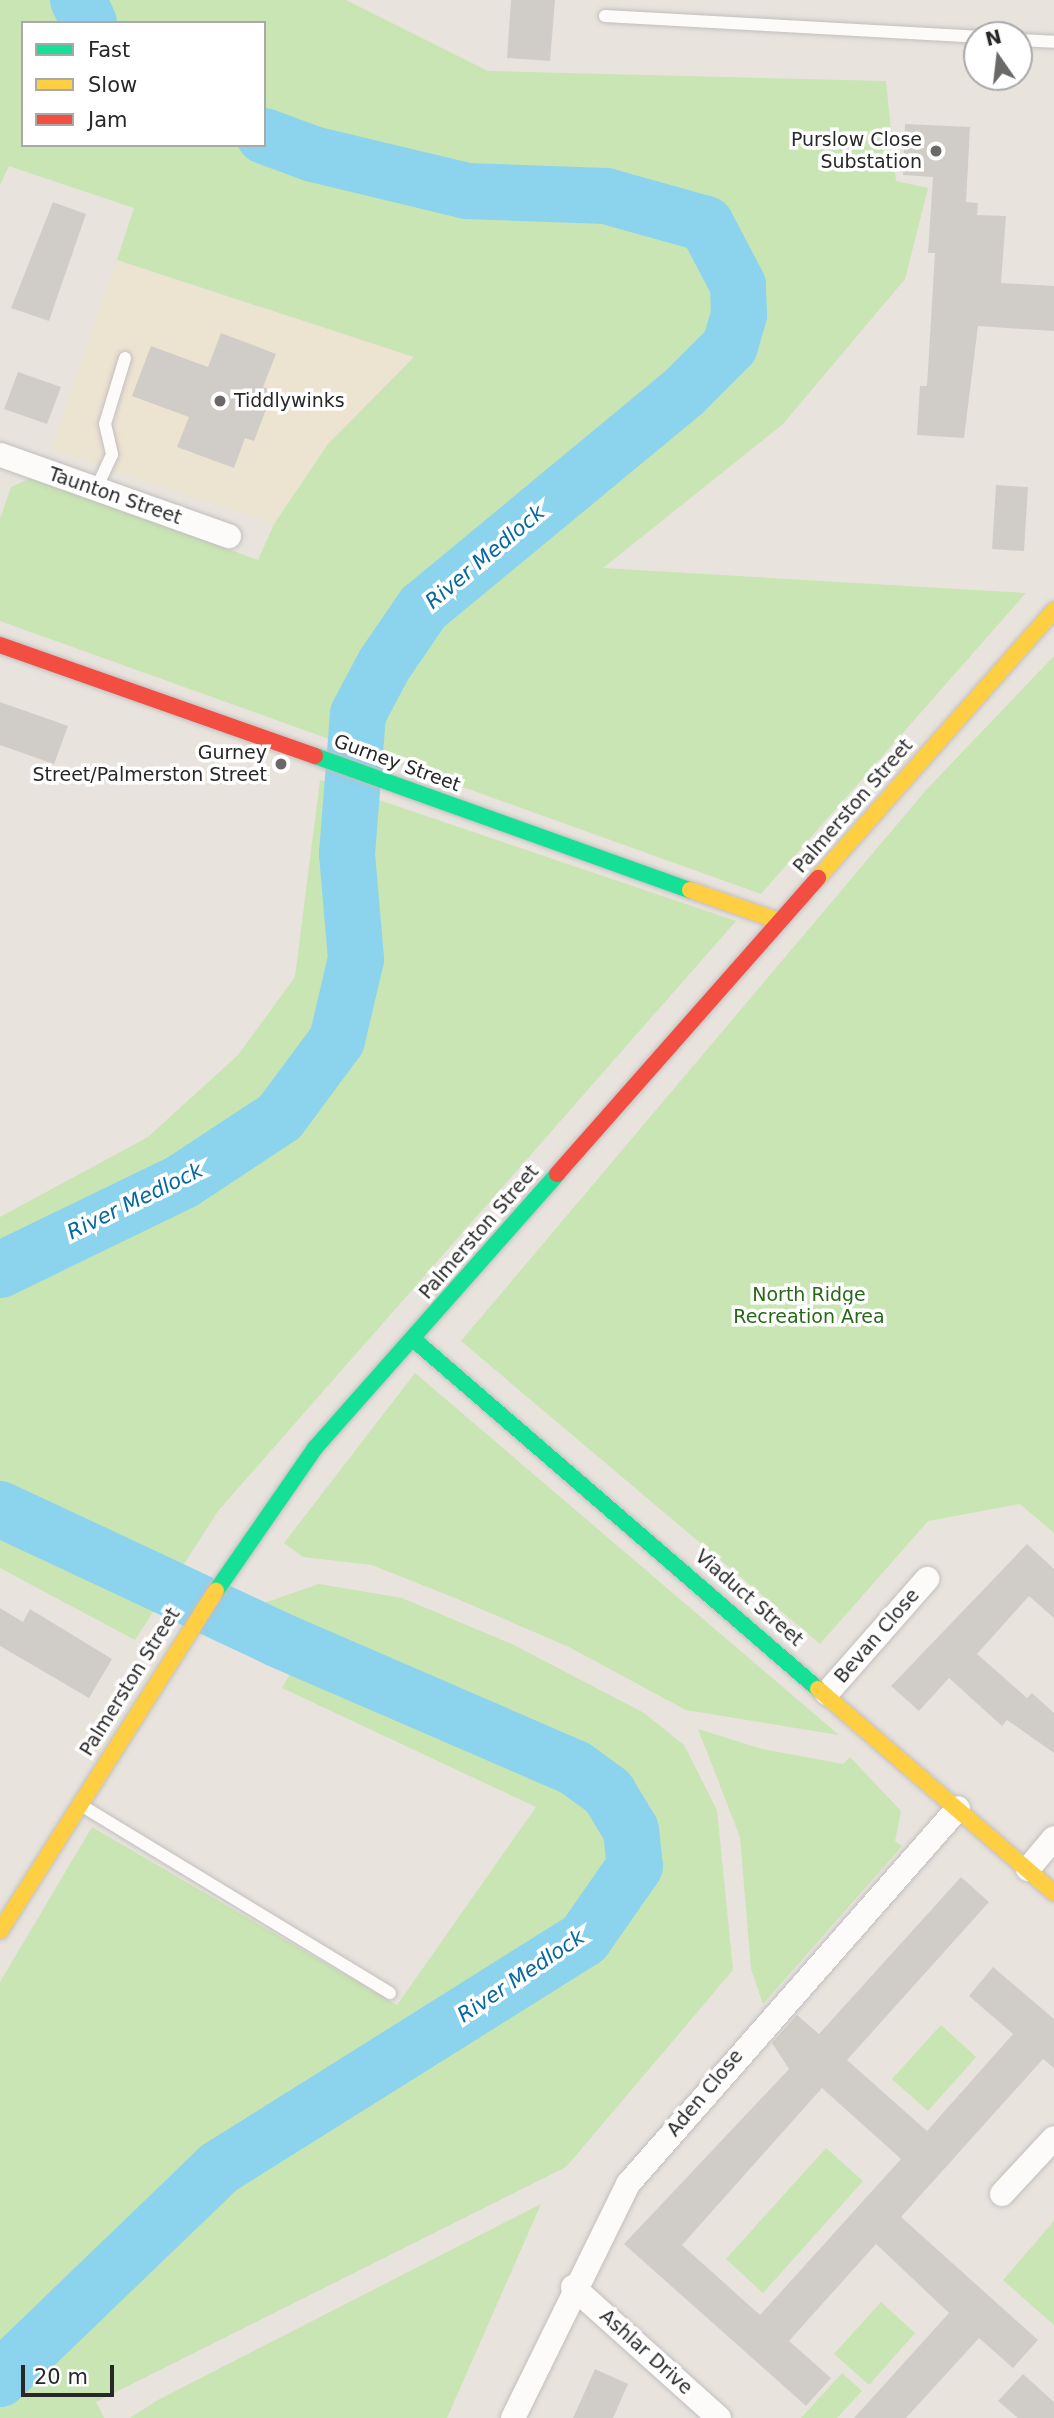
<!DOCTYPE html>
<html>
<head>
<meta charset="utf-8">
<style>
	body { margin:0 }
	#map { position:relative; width:1054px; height:2418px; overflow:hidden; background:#e8e3dd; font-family:"DejaVu Sans",sans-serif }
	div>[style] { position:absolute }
	.education>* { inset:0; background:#ece3d1 }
	.green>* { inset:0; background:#c8e5b3 }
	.river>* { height:56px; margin:-28px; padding:0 28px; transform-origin:28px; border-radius:28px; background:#8cd3ee }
	.building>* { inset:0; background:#d0cdc9 }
	.roads { filter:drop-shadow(0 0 2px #c1bfbf) drop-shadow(0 0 2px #c1bfbf) }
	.lane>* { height:12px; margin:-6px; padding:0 6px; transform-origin:6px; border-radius:6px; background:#fcfbfa }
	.street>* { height:24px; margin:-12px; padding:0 12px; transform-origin:12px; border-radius:12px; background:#fcfbfa }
	.fast>* { height:16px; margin:-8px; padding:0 8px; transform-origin:8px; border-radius:8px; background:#16e098 }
	.slow>* { height:16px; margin:-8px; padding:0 8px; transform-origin:8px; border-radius:8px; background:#ffcf43 }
	.jam>* { height:16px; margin:-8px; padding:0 8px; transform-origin:8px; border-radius:8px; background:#f24e42 }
	.dots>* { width:19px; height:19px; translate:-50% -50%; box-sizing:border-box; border:4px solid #fff; border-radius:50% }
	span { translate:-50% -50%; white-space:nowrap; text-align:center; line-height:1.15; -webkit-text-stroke:7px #fff; paint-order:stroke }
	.poi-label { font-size:19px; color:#282828 }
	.right { translate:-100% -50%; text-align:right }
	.left { translate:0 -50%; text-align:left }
	.street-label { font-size:19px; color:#282828 }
	.park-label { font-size:19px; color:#256815 }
	.water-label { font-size:21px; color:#05689f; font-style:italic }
	.legend { position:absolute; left:21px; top:21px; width:245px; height:126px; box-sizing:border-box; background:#fff; border:2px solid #a9a9a9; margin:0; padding:9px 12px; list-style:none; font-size:21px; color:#282828 }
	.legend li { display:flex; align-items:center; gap:14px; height:35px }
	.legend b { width:35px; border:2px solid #a9a9a9 }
	.north { position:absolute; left:963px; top:21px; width:70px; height:70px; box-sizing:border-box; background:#fff; border:2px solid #a9a9a9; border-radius:50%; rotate:346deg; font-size:19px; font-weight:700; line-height:28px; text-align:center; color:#282828 }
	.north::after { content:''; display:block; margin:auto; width:24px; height:32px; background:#6b6967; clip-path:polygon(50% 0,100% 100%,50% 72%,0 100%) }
	.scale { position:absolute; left:21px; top:2365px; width:93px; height:32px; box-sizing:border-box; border:4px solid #282828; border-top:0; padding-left:9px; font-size:21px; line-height:24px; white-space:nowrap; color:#282828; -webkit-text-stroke:5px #fff; paint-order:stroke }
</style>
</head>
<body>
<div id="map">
	<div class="education">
		<div style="clip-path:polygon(117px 260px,414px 357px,328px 444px,274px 524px,51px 449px)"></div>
	</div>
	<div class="green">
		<div style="clip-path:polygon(evenodd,0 0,346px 0,488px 71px,886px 81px,896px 181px,928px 188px,905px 279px,783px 424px,603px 568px,1026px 593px,761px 894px,0 621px,0 519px,11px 487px,33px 477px,258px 560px,274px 524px,328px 444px,414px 357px,117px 260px,134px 208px,9px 166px,0 185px,0 0,23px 23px,264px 23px,264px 145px,23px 145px,23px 23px)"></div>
		<div style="clip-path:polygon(1054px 656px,1054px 1533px,1020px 1504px,928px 1521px,820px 1644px,461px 1341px,927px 789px)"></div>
		<div style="clip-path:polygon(320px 780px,736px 921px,218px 1511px,135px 1640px,0 1568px,0 1217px,148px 1137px,238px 1055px,295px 977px)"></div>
		<div style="clip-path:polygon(415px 1373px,839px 1735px,686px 1710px,569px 1647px,460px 1600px,372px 1565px,303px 1557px,284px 1543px)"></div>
		<div style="clip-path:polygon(319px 1584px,402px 1598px,512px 1644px,644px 1713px,684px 1745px,717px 1810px,733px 1970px,566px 2167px,96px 2402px,104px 2418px,0 2418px,0 2402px,233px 2187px,589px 1954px,651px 1869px,628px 1801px,564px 1743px,516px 1743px,375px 1666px,241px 1611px)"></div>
		<div style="clip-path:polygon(299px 1658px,557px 1773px,596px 1804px,617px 1839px,612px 1865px,574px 1924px,463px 1992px,212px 2165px,0 2359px,0 1982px,92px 1827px,397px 2005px,536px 1807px,282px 1688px)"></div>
		<div style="clip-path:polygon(698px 1729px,762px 1749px,843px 1764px,850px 1757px,901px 1811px,895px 1841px,902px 1846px,763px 2004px,751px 1969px,740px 1837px)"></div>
		<div style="clip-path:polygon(941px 2025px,976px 2057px,928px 2111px,892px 2079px)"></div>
		<div style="clip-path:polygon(826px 2148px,863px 2181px,763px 2293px,726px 2259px)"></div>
		<div style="clip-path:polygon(541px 2204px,447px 2418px,130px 2418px,158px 2400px)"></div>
		<div style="clip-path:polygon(1054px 2221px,1054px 2325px,1003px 2280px)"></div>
		<div style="clip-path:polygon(881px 2302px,915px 2333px,869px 2385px,834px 2354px)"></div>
		<div style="clip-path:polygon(842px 2373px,862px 2391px,837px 2418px,801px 2418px)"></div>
	</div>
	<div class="river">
		<div style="left:78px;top:0;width:25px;rotate:64deg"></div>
		<div style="left:0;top:1270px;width:203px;rotate:-25.9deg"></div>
		<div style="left:183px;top:1181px;width:116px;rotate:-33.4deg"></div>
		<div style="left:280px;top:1117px;width:96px;rotate:-53.5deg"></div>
		<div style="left:337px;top:1040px;width:83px;rotate:-76.8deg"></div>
		<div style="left:356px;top:959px;width:105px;rotate:-94.9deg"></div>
		<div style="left:347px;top:854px;width:140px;rotate:-85.5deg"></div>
		<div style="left:358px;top:714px;width:55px;rotate:-62deg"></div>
		<div style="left:384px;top:665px;width:69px;rotate:-55.6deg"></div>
		<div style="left:423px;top:608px;width:339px;rotate:-39.6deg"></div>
		<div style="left:684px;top:392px;width:65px;rotate:-45deg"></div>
		<div style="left:730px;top:346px;width:32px;rotate:-74deg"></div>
		<div style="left:739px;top:315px;width:30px;rotate:-92deg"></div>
		<div style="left:738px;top:285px;width:69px;rotate:-117.7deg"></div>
		<div style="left:706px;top:224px;width:104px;rotate:-164.4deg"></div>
		<div style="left:606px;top:196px;width:139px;rotate:-177.9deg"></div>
		<div style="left:467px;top:191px;width:158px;rotate:-166.5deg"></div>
		<div style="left:313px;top:154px;width:52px;rotate:-159.8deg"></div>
		<div style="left:0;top:1509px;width:306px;rotate:25.1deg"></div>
		<div style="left:277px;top:1639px;width:325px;rotate:23.4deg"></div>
		<div style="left:575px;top:1768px;width:41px;rotate:36deg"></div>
		<div style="left:608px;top:1792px;width:44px;rotate:58.8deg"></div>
		<div style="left:631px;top:1830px;width:36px;rotate:84deg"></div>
		<div style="left:635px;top:1866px;width:89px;rotate:124.9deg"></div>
		<div style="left:584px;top:1939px;width:432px;rotate:147.9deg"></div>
		<div style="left:218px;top:2169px;width:303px;rotate:136.1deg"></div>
	</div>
	<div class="building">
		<div style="clip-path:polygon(511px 0,555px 0,550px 61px,507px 58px)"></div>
		<div style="clip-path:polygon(905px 124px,970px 127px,966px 202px,978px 203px,977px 215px,1006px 216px,1001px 283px,1054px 286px,1054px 331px,978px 326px,964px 438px,917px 435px,920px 386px,927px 386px,935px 253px,928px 253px,933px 177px,903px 175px)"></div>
		<div style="clip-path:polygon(53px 202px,86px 214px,49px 321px,11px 308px)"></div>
		<div style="clip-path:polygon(221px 333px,276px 354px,263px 387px,273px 391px,254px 441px,245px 438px,234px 468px,177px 447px,189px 417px,132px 396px,151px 346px,208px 367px)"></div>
		<div style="clip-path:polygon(18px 372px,61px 387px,47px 424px,4px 409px)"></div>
		<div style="clip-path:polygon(996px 485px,1028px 487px,1024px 551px,992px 549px)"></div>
		<div style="clip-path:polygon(0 702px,68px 726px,54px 764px,0 745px)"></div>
		<div style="clip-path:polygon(1027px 1544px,1054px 1569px,1054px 1618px,1029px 1596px,977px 1654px,1027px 1698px,1032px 1693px,1054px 1713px,1054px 1753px,1007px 1720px,1002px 1726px,949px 1678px,919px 1711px,891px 1686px)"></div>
		<div style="clip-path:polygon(0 1608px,23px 1622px,30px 1609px,112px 1659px,89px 1698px,0 1646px)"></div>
		<div style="clip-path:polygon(evenodd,961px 1877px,989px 1902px,847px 2060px,927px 2131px,1013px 2034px,969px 1996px,993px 1967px,1054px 2019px,1054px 2068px,1043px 2059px,901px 2217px,1038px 2340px,1013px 2368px,979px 2338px,906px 2418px,854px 2418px,949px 2313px,876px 2244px,789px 2341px,831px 2378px,806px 2406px,624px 2244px,789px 2069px,772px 2043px,797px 2015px,819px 2034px,961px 1877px,822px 2088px,901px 2159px,760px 2315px,682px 2245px,822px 2088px)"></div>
		<div style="clip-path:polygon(595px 2369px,628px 2384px,613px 2418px,573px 2418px)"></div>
		<div style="clip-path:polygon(1023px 2374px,1054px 2402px,1054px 2418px,1018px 2418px,998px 2401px)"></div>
	</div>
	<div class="roads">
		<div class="lane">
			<div style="left:605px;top:16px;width:373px;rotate:3.2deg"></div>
			<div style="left:1019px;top:40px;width:35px;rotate:3deg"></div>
			<div style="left:96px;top:489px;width:38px;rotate:-65deg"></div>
			<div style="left:112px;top:454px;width:31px;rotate:-103deg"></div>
			<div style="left:105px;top:424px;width:69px;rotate:-73.1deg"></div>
			<div style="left:79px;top:1804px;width:364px;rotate:31.3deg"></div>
		</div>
		<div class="street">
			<div style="left:1px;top:455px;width:242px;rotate:19.6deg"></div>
			<div style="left:827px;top:1693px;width:152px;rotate:-48.7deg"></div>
			<div style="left:1028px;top:1869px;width:40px;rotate:-50deg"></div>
			<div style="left:1002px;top:2194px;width:76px;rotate:-47.1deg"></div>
			<div style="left:573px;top:2287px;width:196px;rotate:41.9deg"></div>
			<div style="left:513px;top:2418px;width:261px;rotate:-63.8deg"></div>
			<div style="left:628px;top:2184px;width:500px;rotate:-48.7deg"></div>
		</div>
		<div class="fast">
			<div style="left:315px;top:756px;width:398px;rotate:19.7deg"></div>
			<div style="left:413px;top:1339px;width:535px;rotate:40.83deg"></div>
			<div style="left:216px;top:1591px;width:174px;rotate:-55.3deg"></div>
			<div style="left:315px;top:1448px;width:366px;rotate:-48.5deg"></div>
		</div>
		<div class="slow">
			<div style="left:818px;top:878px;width:357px;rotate:-48.6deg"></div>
			<div style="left:690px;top:890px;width:94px;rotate:19.2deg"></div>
			<div style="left:818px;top:1689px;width:312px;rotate:40.8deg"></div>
			<div style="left:0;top:1931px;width:403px;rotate:-57.6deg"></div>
		</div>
		<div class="jam">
			<div style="left:0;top:645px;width:334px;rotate:19.4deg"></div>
			<div style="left:557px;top:1174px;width:395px;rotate:-48.6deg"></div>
		</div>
	</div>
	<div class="dots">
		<div style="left:936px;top:151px;background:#6b6967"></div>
		<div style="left:220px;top:401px;background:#6b6967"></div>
		<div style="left:281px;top:764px;background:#6b6967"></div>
	</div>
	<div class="poi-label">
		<span class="right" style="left:922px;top:151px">Purslow Close<br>Substation</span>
		<span class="left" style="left:234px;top:401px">Tiddlywinks</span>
		<span class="right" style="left:267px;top:764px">Gurney<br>Street/Palmerston Street</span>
	</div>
	<div class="street-label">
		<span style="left:115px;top:496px;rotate:19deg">Taunton Street</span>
		<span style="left:397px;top:763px;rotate:20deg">Gurney Street</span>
		<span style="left:853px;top:806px;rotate:-49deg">Palmerston Street</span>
		<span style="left:479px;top:1232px;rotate:-49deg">Palmerston Street</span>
		<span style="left:749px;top:1598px;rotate:41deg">Viaduct Street</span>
		<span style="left:877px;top:1636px;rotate:-49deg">Bevan Close</span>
		<span style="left:130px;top:1682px;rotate:-58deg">Palmerston Street</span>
		<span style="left:705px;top:2093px;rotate:-50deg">Aden Close</span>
		<span style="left:646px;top:2352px;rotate:42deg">Ashlar Drive</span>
	</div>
	<div class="park-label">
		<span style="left:809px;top:1306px">North Ridge<br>Recreation Area</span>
	</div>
	<div class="water-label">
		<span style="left:485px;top:557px;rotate:-40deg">River Medlock</span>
		<span style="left:135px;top:1201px;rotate:-26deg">River Medlock</span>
		<span style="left:521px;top:1976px;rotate:-34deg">River Medlock</span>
	</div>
	<ul class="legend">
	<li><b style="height:9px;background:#16e098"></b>Fast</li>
	<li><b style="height:9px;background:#ffcf43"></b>Slow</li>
	<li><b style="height:9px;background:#f24e42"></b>Jam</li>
	</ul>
	<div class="north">N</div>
	<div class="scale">20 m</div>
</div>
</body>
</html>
